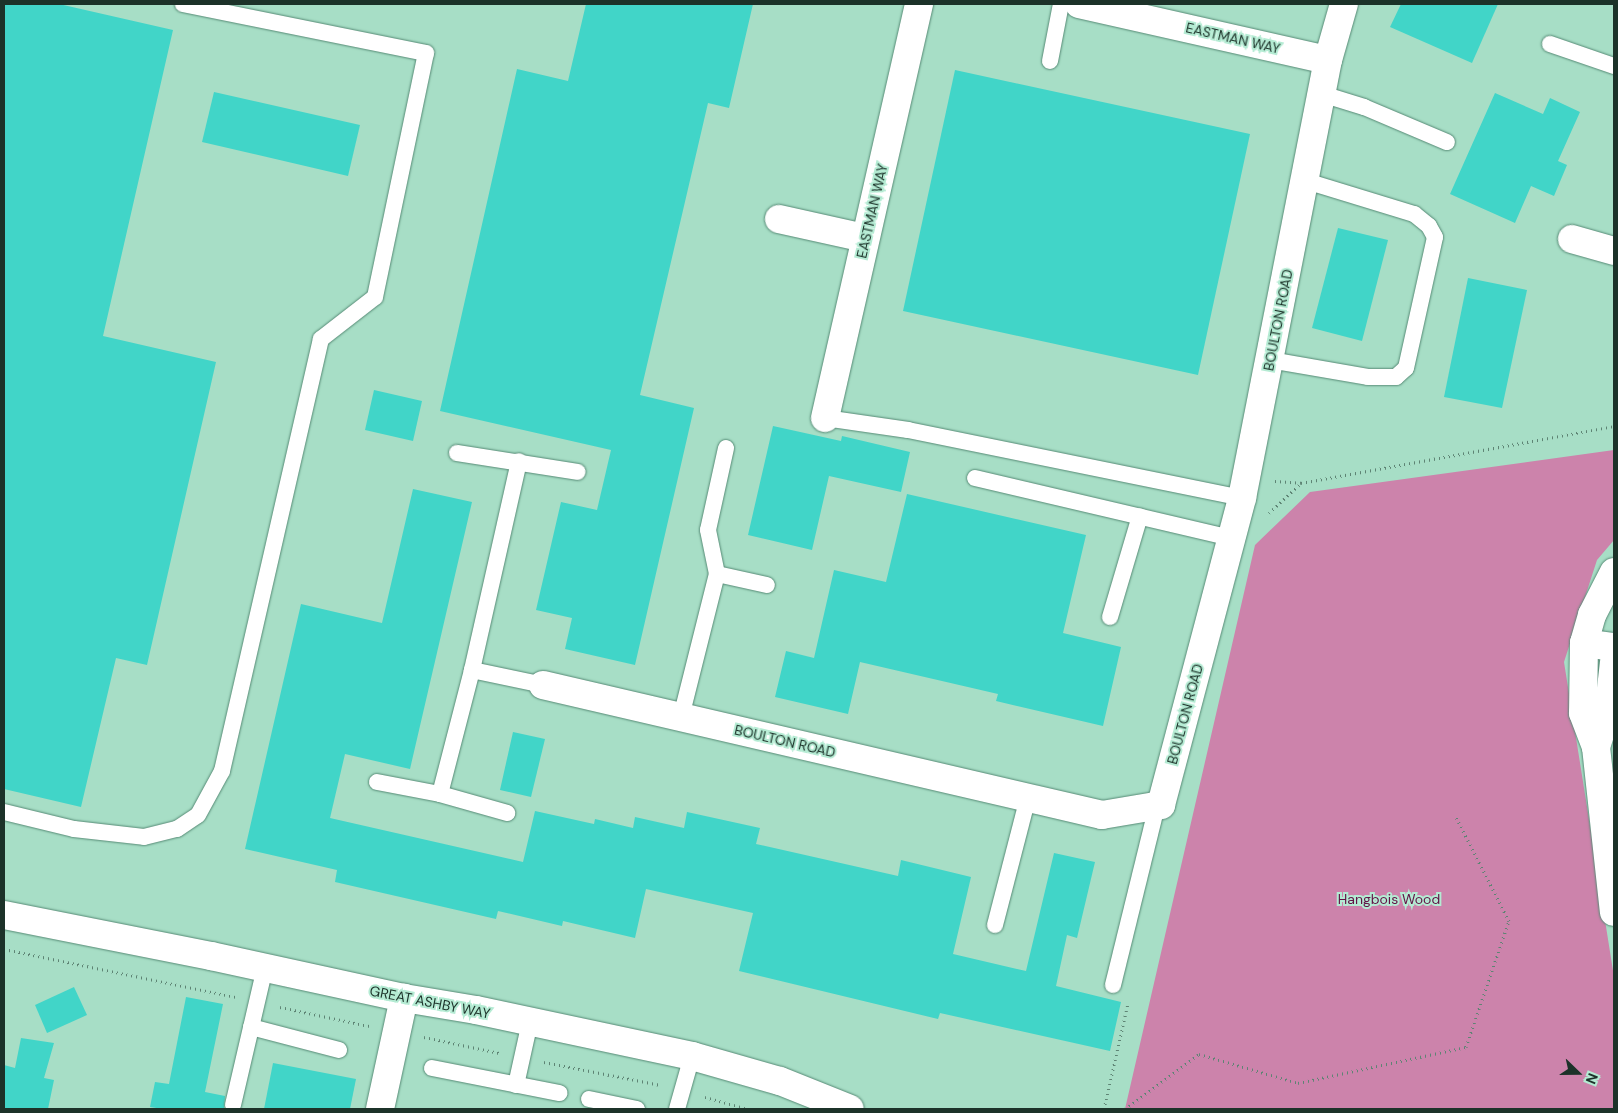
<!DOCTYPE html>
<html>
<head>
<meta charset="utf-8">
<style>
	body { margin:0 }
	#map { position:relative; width:1618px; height:1113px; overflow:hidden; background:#a7dec6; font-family:"DM Sans",sans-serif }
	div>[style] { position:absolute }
	.green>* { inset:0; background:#cc83ab }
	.building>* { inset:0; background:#41d5c8 }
	.path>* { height:3px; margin-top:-1.5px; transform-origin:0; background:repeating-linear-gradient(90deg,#5e8474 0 1px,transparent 0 5px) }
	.roads { filter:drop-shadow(0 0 1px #568a75) drop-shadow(0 0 1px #568a75) }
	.service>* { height:16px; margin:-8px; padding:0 8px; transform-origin:8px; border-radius:8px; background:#fff }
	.minor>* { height:28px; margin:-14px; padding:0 14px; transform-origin:14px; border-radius:14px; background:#fff }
	.tertiary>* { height:28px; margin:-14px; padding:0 14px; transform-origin:14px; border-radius:14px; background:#fff }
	span { translate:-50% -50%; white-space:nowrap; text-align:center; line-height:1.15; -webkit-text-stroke:4px #b4ebd3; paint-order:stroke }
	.street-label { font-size:14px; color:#1c3229 }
	.park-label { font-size:14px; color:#611345 }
	.frame { position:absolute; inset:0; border:5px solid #1c3229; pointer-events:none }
	.north { position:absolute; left:1553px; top:1048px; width:50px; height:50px; -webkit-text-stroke:4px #b4ebd3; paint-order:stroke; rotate:112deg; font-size:14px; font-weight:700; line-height:20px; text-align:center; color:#1c3229 }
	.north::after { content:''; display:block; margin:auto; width:18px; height:22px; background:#1c3229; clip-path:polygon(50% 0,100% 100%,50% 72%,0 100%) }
</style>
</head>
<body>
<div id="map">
	<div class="green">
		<div style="clip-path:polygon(1614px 450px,1614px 540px,1597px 560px,1564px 662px,1614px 977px,1614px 1109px,1125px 1109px,1255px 545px,1310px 492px)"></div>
	</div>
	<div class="building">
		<div style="clip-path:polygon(4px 4px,59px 4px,173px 30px,103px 336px,216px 362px,147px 665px,116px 658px,81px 807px,4px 789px)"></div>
		<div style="clip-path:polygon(586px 4px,753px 4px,729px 108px,708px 103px,640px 395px,694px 408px,635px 665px,565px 649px,572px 618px,536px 610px,561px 502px,597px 510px,611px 450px,440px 411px,517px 69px,568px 81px)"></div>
		<div style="clip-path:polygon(1401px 4px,1498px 4px,1472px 63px,1390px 27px)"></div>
		<div style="clip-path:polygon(955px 70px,1250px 134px,1198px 375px,903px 311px)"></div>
		<div style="clip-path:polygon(214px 92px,360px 125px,348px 176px,202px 142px)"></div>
		<div style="clip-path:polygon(1495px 93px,1543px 114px,1550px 98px,1580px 112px,1558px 161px,1567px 165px,1554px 196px,1531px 186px,1515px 223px,1450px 194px)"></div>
		<div style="clip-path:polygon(1338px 228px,1388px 240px,1362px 341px,1312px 328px)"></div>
		<div style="clip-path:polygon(1468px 278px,1527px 290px,1502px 408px,1444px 397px)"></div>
		<div style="clip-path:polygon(374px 390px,422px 401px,413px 441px,365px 430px)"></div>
		<div style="clip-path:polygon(773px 426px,841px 441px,842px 436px,910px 452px,901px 492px,829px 476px,812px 550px,748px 535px)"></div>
		<div style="clip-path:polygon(413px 489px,472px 502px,410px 769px,345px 754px,330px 818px,523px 862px,535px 811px,594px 824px,595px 819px,633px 828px,635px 817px,684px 828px,687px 812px,760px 828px,756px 844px,898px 876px,901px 860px,971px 877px,953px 954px,1026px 971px,1054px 853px,1095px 862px,1077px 938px,1067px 935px,1056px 986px,1121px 1002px,1110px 1051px,940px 1013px,938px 1019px,739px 971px,753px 913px,646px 889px,635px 938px,563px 921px,562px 926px,498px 911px,496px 919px,335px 882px,337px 870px,245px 849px,301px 604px,382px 623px)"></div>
		<div style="clip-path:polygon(907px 494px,1086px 535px,1063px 633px,1121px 647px,1103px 726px,996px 701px,998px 694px,860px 662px,848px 714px,775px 697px,786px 651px,814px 658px,834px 570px,886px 582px)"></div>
		<div style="clip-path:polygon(513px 732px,545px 739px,531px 797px,500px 790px)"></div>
		<div style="clip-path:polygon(74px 987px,87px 1015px,47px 1033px,35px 1005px)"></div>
		<div style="clip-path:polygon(186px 997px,223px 1004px,205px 1092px,225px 1096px,224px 1109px,163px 1109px,150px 1107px,155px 1082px,169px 1084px)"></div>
		<div style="clip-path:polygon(21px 1038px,54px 1043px,44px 1078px,54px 1080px,48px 1109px,4px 1109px,4px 1065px,15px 1068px)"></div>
		<div style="clip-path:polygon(273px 1063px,356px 1079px,350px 1109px,264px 1109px)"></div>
	</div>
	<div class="path">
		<div style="left:1275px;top:481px;width:26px;rotate:4deg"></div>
		<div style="left:1269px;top:513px;width:44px;rotate:-43.2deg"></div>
		<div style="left:1301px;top:483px;width:318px;rotate:-10.3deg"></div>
		<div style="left:4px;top:949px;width:236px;rotate:11.7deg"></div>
		<div style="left:280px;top:1007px;width:91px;rotate:12.1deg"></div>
		<div style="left:424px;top:1037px;width:77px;rotate:12deg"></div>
		<div style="left:544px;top:1062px;width:119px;rotate:11.1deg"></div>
		<div style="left:705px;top:1097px;width:45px;rotate:15.6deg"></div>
		<div style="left:1104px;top:1109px;width:109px;rotate:-77.2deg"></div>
		<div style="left:1125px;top:1109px;width:92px;rotate:-36.6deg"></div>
		<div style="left:1199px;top:1054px;width:103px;rotate:16.3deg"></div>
		<div style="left:1298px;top:1083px;width:172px;rotate:-12.1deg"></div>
		<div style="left:1466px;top:1047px;width:133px;rotate:-71.2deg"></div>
		<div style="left:1509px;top:921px;width:119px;rotate:-117deg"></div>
	</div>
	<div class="roads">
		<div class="service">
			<div style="left:1550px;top:44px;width:68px;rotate:19deg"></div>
			<div style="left:1050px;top:61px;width:58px;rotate:-79.1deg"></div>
			<div style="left:1322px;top:94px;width:44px;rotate:17.2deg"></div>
			<div style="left:1364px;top:107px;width:90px;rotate:22.9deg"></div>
			<div style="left:1270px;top:360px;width:99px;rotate:9.8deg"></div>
			<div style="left:1368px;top:377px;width:28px"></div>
			<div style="left:1396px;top:377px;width:13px;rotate:-42deg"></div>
			<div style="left:1406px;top:368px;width:134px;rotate:-77.5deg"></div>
			<div style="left:1435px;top:237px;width:13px;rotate:-119deg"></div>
			<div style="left:1429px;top:226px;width:19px;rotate:-141deg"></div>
			<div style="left:1414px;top:214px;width:113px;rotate:-163deg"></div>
			<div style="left:825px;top:418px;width:84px;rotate:8.2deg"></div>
			<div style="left:908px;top:430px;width:341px;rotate:11.5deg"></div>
			<div style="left:457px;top:453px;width:122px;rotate:8.9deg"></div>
			<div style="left:975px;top:478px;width:263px;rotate:13.2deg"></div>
			<div style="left:717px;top:574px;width:45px;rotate:-101.6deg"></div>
			<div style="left:708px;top:530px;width:84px;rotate:-77.6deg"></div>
			<div style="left:1110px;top:617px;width:105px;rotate:-73.5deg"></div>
			<div style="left:472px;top:670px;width:73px;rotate:11.9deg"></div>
			<div style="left:681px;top:717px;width:147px;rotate:-75.9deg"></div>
			<div style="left:717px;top:574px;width:51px;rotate:12.4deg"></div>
			<div style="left:377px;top:782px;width:64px;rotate:10.8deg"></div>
			<div style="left:440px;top:794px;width:70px;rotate:15.8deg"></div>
			<div style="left:440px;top:794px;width:128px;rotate:-75.5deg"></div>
			<div style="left:472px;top:670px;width:214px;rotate:-77.3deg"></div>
			<div style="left:4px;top:812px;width:72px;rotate:13.7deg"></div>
			<div style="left:74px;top:829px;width:70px;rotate:6.5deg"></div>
			<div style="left:144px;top:837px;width:34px;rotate:-14deg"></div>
			<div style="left:177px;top:829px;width:25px;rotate:-34deg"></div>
			<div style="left:198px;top:815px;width:50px;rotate:-61.4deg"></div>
			<div style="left:222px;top:771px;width:443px;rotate:-77.1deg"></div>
			<div style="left:321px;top:339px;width:68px;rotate:-37.9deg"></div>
			<div style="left:375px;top:297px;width:249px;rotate:-78.2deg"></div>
			<div style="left:426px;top:53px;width:248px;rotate:-168.6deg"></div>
			<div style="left:995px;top:925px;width:132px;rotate:-75.5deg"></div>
			<div style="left:1113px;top:985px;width:184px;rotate:-76.2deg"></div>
			<div style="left:251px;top:1027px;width:91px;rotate:14.6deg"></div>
			<div style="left:432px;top:1068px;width:130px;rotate:11.1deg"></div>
			<div style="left:516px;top:1085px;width:65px;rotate:-77.5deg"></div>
			<div style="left:589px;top:1099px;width:49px;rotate:11.8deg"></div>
			<div style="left:233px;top:1105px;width:141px;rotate:-76.9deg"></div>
			<div style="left:677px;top:1109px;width:55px;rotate:-74.2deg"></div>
		</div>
		<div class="minor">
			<div style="left:1079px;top:4px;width:255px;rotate:12.7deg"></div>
			<div style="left:779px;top:219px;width:88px;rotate:12.5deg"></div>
			<div style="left:1572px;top:239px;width:44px;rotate:15.9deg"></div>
			<div style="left:825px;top:418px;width:425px;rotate:-77.2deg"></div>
			<div style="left:1584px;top:643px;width:30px;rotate:8deg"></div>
			<div style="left:543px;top:685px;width:574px;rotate:13.09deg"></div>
			<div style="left:1102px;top:815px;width:60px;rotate:-9.6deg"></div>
			<div style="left:1161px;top:805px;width:318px;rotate:-75.2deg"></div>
			<div style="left:1242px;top:498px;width:446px;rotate:-78.9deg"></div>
			<div style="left:1328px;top:60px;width:58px;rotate:-74.1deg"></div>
			<div style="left:380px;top:1109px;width:114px;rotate:-77.8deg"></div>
		</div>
		<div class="tertiary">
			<div style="left:1614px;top:572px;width:48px;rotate:117.1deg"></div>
			<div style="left:1592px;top:615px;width:29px;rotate:106deg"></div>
			<div style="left:1584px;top:643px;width:70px;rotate:90.8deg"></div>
			<div style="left:1583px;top:713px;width:36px;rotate:69deg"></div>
			<div style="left:1596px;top:747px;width:166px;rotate:83.8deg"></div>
			<div style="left:1596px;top:747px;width:43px;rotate:-72.4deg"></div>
			<div style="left:1609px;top:706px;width:44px;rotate:-83.5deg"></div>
			<div style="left:4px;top:915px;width:211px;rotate:11.2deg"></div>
			<div style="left:211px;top:956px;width:198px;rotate:12.3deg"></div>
			<div style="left:404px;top:998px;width:73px;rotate:9.5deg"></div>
			<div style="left:476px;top:1010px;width:221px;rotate:12deg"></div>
			<div style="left:692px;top:1056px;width:91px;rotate:15.9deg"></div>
			<div style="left:780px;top:1081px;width:75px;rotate:21.8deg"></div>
		</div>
	</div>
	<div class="street-label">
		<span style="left:1233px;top:38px;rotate:13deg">EASTMAN WAY</span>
		<span style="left:872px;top:211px;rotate:-77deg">EASTMAN WAY</span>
		<span style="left:1278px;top:320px;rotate:-79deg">BOULTON ROAD</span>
		<span style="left:1185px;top:714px;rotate:-75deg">BOULTON ROAD</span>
		<span style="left:785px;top:741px;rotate:13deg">BOULTON ROAD</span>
		<span style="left:430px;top:1002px;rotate:11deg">GREAT ASHBY WAY</span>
	</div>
	<div class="park-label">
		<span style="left:1389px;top:899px">Hangbois Wood</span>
	</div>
	<div class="frame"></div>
	<div class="north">N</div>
</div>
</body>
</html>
